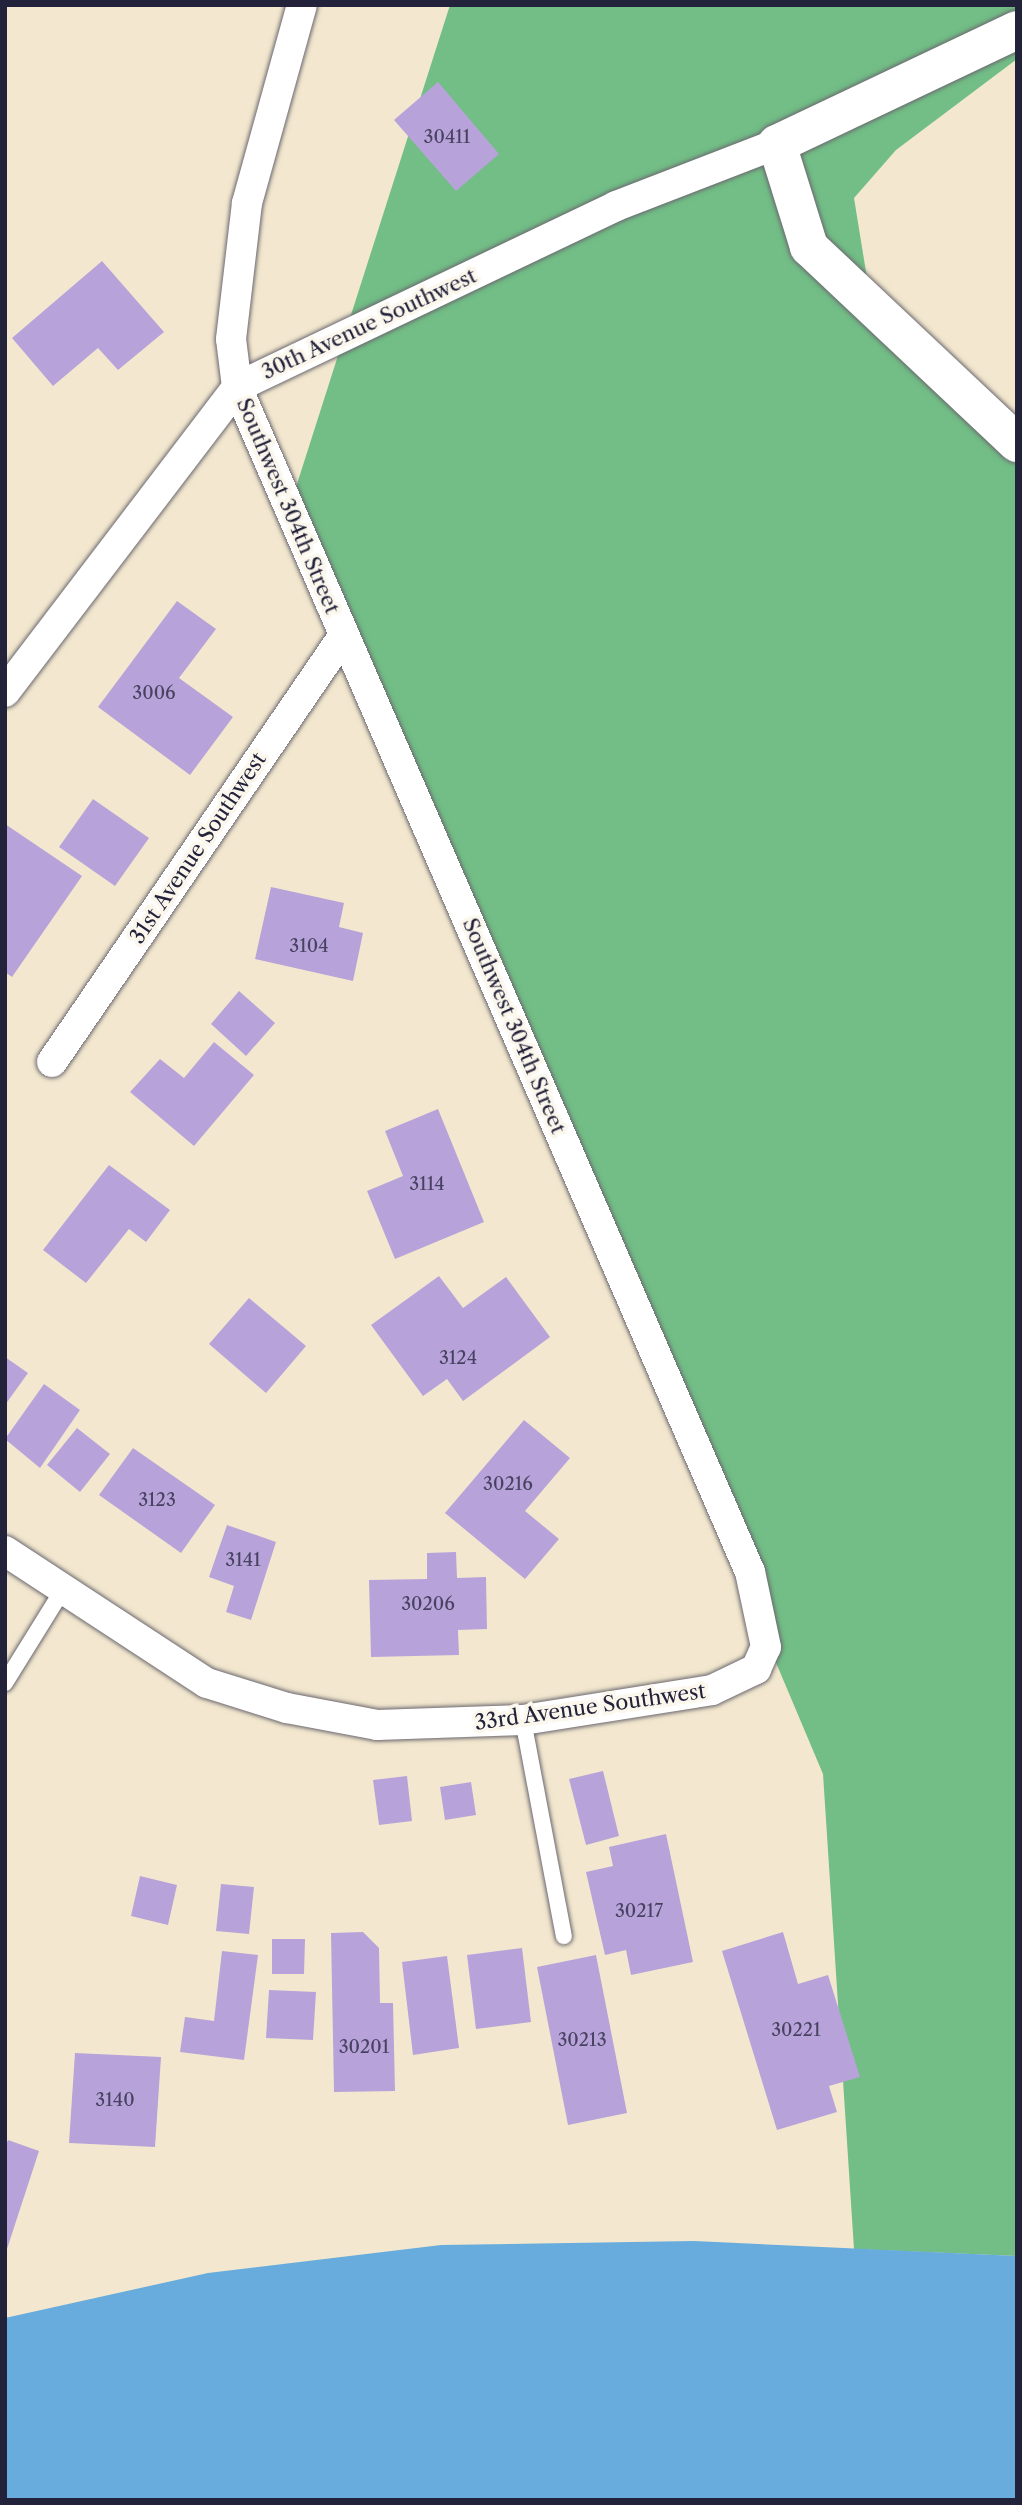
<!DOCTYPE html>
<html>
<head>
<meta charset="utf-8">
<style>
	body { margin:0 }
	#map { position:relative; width:1022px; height:2505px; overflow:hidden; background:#f3e8cf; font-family:"Libre Caslon Text",serif }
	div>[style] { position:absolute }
	.forest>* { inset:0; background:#72be86 }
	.water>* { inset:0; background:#67acdd }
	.building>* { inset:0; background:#b7a3d9 }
	.roads { filter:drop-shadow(0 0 2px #6b676f) drop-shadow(0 0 2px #6b676f) }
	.lane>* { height:16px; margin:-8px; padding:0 8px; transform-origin:8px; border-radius:8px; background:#fff }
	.street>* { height:30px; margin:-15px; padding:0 15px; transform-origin:15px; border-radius:15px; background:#fff }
	.secondary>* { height:38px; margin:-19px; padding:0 19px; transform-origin:19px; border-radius:19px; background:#fff }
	span { translate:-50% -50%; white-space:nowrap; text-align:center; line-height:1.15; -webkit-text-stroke:7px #fbf7ec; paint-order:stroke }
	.number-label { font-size:18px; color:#474262 }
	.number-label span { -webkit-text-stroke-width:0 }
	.street-label { font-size:21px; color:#22223b }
	.frame { position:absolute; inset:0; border:7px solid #22223b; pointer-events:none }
</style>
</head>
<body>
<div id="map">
	<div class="forest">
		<div style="clip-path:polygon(450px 5px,1017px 5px,1017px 59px,896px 150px,854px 198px,867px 278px,1017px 428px,1017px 2256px,854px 2249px,823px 1774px,289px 509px)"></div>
	</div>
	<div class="water">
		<div style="clip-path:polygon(694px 2241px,1017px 2256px,1017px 2500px,5px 2500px,5px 2318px,208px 2273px,441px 2245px)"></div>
	</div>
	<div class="building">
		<div style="clip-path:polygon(438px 82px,499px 154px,456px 191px,394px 120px)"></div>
		<div style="clip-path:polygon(102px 261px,164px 332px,118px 370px,98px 348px,53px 386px,12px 338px)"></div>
		<div style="clip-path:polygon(177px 601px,216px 629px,179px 678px,233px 717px,190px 775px,98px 707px)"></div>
		<div style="clip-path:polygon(93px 799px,149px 838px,115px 886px,59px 847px)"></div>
		<div style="clip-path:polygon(5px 824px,82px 876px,12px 977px,5px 972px)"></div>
		<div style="clip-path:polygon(271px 887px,344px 903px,339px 927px,363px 933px,353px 981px,255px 959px)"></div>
		<div style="clip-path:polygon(239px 991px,275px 1023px,246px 1056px,211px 1024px)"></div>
		<div style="clip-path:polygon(214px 1042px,254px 1075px,194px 1146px,130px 1092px,160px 1059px,184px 1078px)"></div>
		<div style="clip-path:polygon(438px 1109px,484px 1222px,395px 1259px,367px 1191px,403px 1176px,385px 1131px)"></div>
		<div style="clip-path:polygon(109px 1165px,170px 1210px,146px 1242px,129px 1229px,86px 1283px,43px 1250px)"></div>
		<div style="clip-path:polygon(439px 1276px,463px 1308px,506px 1277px,550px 1337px,463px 1401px,447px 1379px,423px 1396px,371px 1325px)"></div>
		<div style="clip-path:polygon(249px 1298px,306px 1346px,266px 1393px,209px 1344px)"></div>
		<div style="clip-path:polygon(5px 1357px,28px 1373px,5px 1405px)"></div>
		<div style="clip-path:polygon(44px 1384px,80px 1410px,40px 1468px,5px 1439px)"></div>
		<div style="clip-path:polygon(524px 1420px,570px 1458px,525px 1511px,559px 1539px,525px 1579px,445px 1513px)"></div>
		<div style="clip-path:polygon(77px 1428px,110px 1454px,80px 1492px,47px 1465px)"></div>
		<div style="clip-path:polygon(133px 1448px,215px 1505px,181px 1553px,99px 1495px)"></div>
		<div style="clip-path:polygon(227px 1525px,276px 1542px,251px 1620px,226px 1612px,234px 1586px,209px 1577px)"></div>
		<div style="clip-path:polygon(456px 1552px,457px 1578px,486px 1577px,487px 1629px,458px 1630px,459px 1655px,371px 1657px,369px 1580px,427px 1579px,427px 1553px)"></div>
		<div style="clip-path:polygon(603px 1771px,619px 1836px,586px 1845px,569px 1779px)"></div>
		<div style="clip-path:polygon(407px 1776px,412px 1821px,379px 1825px,373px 1780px)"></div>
		<div style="clip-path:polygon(471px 1782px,476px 1815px,445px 1820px,440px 1787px)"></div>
		<div style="clip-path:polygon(666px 1834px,693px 1962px,631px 1975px,626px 1950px,605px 1955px,586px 1872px,613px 1866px,609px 1847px)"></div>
		<div style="clip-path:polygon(140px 1876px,177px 1885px,168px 1925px,131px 1916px)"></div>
		<div style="clip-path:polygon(221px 1884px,254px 1887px,249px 1934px,216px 1931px)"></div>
		<div style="clip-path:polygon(363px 1932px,379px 1948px,380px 2003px,393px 2003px,395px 2091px,334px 2092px,331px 1933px)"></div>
		<div style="clip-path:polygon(783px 1932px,798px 1984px,828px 1975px,860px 2077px,829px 2086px,837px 2112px,777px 2130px,722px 1951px)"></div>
		<div style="clip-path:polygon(272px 1939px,305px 1939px,304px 1974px,272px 1974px)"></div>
		<div style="clip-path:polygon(522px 1948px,531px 2022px,476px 2029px,467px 1955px)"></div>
		<div style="clip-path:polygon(222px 1951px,258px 1955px,244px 2060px,180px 2052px,185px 2017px,214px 2021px)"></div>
		<div style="clip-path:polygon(596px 1955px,627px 2113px,568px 2125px,537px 1967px)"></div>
		<div style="clip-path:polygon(447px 1956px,459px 2048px,413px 2055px,402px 1962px)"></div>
		<div style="clip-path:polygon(269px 1990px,316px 1992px,313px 2040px,266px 2038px)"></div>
		<div style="clip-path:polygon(75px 2053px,161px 2057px,155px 2147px,69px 2143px)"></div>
		<div style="clip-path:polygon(8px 2140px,39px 2151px,6px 2252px,5px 2147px)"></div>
	</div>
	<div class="roads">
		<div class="lane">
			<div style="left:5px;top:1683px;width:108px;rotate:-58.2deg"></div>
			<div style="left:523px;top:1720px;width:220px;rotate:79.3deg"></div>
		</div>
		<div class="street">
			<div style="left:5px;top:692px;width:383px;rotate:-52.7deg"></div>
			<div style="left:237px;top:387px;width:420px;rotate:-25.5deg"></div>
			<div style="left:616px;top:206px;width:173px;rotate:-21.1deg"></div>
			<div style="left:52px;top:1062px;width:517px;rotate:-55.63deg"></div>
			<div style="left:5px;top:1551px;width:241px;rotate:33.2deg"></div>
			<div style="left:207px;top:1683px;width:84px;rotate:17.4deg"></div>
			<div style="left:287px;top:1708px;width:92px;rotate:10.7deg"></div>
			<div style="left:377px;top:1725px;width:146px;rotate:-2deg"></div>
			<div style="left:523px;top:1720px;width:191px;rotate:-9deg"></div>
			<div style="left:712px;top:1690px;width:49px;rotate:-25.5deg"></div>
			<div style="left:756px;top:1669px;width:24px;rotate:-66deg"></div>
			<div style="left:766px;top:1647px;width:77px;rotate:-102deg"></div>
			<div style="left:750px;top:1572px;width:1291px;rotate:-113.41deg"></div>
			<div style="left:237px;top:387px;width:48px;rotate:-97.1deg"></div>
			<div style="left:231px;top:339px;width:137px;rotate:-83.3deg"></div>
			<div style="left:247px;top:203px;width:205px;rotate:-74.5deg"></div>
		</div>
		<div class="secondary">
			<div style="left:1017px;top:30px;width:266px;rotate:154.6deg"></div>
			<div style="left:777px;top:144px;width:108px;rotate:72.7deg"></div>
			<div style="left:809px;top:247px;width:286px;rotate:43.3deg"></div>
		</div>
	</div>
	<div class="number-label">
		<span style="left:447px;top:137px">30411</span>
		<span style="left:154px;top:693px">3006</span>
		<span style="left:309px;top:946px">3104</span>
		<span style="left:427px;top:1184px">3114</span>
		<span style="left:458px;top:1358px">3124</span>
		<span style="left:508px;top:1484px">30216</span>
		<span style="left:157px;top:1500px">3123</span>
		<span style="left:243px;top:1560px">3141</span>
		<span style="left:428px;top:1604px">30206</span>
		<span style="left:639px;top:1911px">30217</span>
		<span style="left:796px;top:2030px">30221</span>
		<span style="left:582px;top:2040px">30213</span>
		<span style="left:364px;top:2047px">30201</span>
		<span style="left:115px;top:2100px">3140</span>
	</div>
	<div class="street-label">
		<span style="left:369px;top:324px;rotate:-25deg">30th Avenue Southwest</span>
		<span style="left:288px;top:506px;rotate:67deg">Southwest 304th Street</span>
		<span style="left:198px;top:848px;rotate:-56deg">31st Avenue Southwest</span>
		<span style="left:514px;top:1026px;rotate:67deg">Southwest 304th Street</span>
		<span style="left:590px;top:1707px;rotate:-8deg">33rd Avenue Southwest</span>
	</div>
	<div class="frame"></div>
</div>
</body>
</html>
